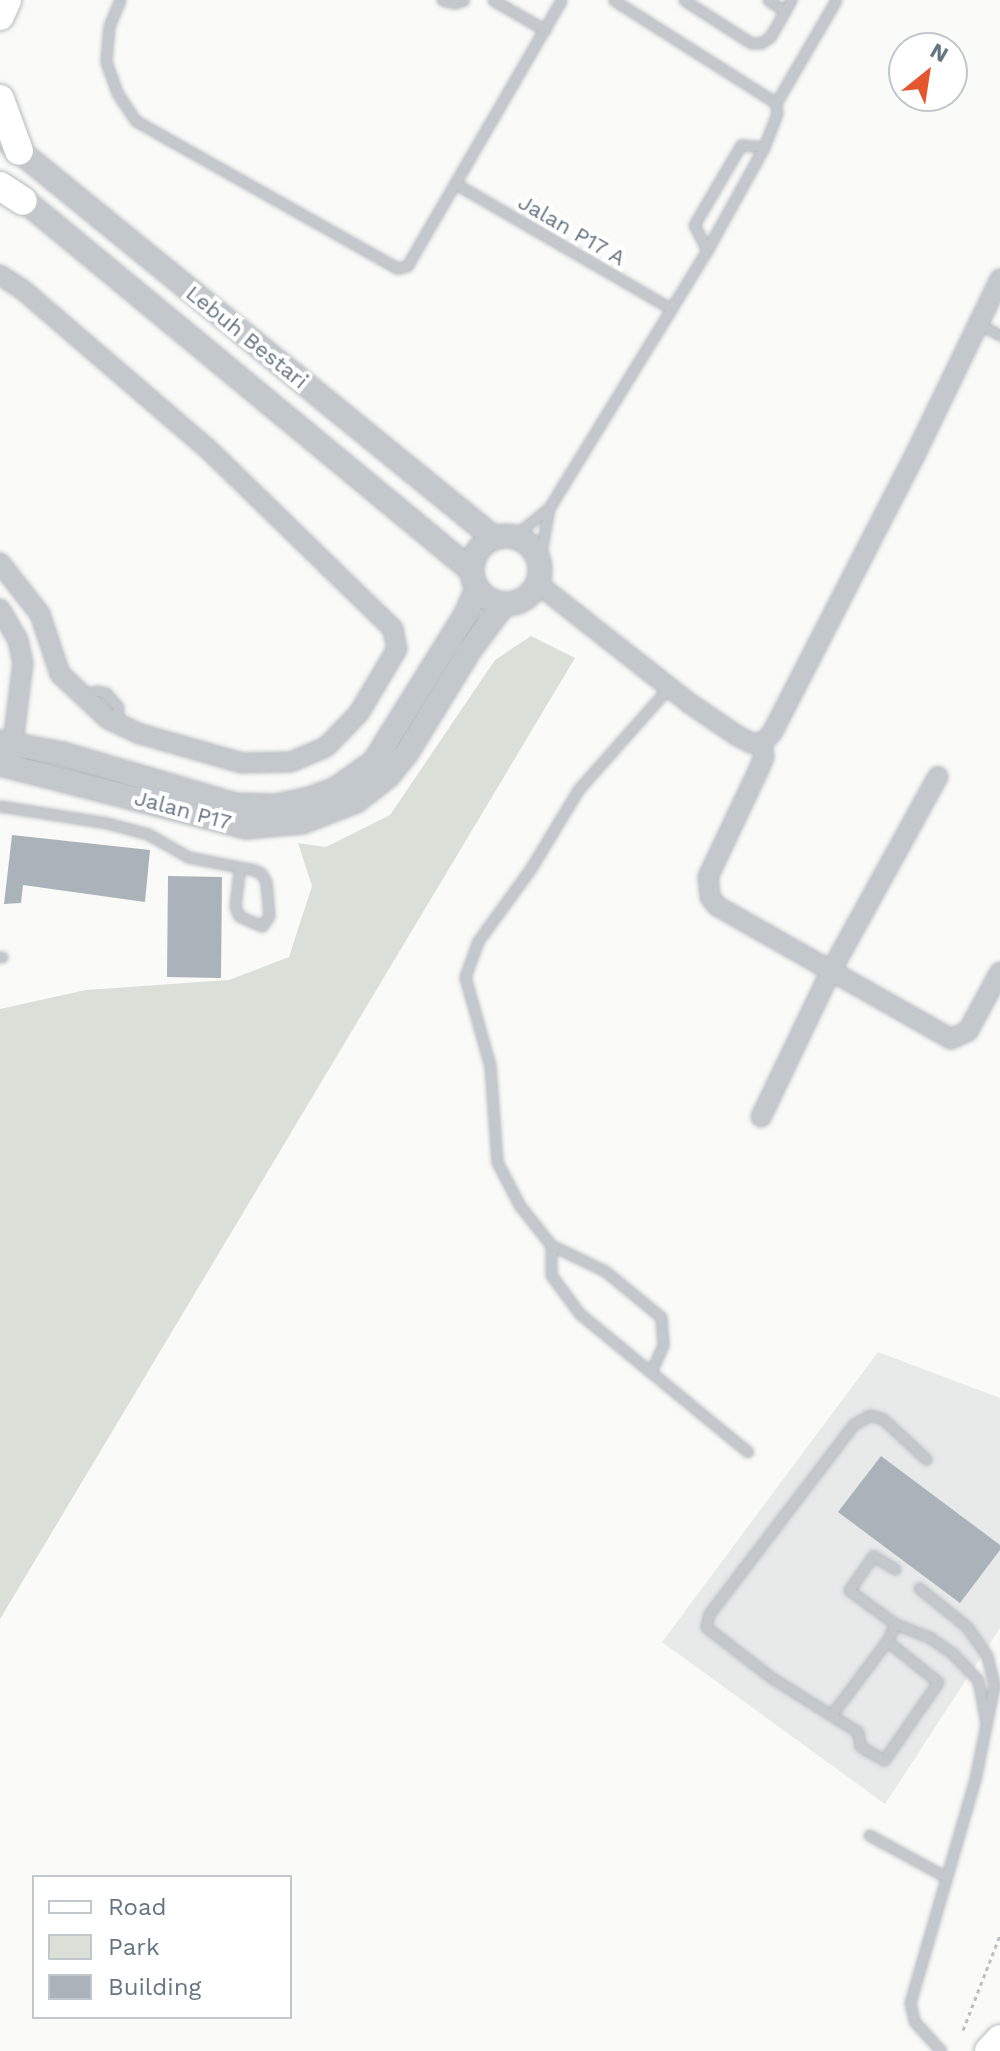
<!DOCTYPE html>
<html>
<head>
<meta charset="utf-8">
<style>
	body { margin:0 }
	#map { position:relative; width:1000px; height:2051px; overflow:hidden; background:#fafaf8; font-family:"Work Sans",sans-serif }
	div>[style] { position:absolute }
	.built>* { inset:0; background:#e8e9e9 }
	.green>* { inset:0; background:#dadfd7 }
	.building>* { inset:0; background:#aab3b9 }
	.path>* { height:3px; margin-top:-1.5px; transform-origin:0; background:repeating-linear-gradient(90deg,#bbbfc2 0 4px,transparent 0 8px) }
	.roads { filter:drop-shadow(0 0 2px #b5babe) drop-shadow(0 0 2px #b5babe) }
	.service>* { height:9px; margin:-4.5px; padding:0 4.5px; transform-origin:4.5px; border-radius:4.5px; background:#c3c8cc }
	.minor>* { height:18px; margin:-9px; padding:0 9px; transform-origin:9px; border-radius:9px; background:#c3c8cc }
	.tertiary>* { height:22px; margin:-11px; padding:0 11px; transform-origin:11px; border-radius:11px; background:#c3c8cc }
	.tertiary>.ring { margin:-11px; padding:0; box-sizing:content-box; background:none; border:22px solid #c3c8cc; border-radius:50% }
	.primary>* { height:28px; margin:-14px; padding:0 14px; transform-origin:14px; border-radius:14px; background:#fff }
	span { translate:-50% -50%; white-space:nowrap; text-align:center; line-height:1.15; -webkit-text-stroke:8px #fff; paint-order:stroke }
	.street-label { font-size:22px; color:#657683 }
	.legend { position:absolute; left:32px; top:1875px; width:260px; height:144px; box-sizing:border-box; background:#fff; border:2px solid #c1c8cd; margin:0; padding:10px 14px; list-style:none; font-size:24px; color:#657683 }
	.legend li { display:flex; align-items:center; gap:16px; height:40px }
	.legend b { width:40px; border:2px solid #c1c8cd }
	.north { position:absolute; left:888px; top:32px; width:80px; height:80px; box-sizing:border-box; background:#fff; border:2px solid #c1c8cd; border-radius:50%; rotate:30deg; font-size:22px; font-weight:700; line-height:32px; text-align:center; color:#657683 }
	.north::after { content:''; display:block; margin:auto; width:28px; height:36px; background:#e4572e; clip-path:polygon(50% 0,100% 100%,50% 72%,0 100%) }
</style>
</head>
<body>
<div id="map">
	<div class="built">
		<div style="clip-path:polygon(878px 1352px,1000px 1398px,1000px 1628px,885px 1804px,662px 1642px)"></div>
	</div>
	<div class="green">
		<div style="clip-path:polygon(531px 636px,575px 658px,0 1619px,0 1009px,86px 990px,229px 980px,289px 957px,312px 886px,298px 843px,326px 847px,390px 815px,495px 660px)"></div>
	</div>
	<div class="building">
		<div style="clip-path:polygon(12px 835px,150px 850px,145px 902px,23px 885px,21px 903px,4px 904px)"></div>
		<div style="clip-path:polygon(168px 876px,222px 877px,221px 978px,167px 977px)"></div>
		<div style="clip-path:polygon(881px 1456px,1000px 1545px,1000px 1550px,960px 1603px,838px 1512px)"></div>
	</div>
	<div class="path">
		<div style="left:963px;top:2030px;width:102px;rotate:-68.7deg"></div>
	</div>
	<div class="roads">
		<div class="service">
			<div style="left:120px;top:0;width:28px;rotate:113deg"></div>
			<div style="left:109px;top:26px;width:36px;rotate:95deg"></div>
			<div style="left:106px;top:62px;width:33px;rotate:70deg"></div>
			<div style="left:117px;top:93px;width:34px;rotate:56deg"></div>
			<div style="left:136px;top:121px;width:300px;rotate:29.4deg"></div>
			<div style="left:397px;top:268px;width:10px;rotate:-11deg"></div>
			<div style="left:407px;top:266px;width:307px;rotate:-59.9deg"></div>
			<div style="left:442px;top:0;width:12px;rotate:14deg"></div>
			<div style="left:454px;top:3px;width:10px;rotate:-17deg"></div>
			<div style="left:493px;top:0;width:60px;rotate:30deg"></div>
			<div style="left:684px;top:0;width:80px;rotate:32.7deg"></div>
			<div style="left:751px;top:43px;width:10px"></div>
			<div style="left:761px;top:43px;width:11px;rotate:-34deg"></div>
			<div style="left:770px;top:37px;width:43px;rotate:-60.4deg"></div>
			<div style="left:768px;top:0;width:20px;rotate:33deg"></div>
			<div style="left:776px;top:103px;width:119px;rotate:-59.8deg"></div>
			<div style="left:456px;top:184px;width:247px;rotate:30.1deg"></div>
			<div style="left:707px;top:250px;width:28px;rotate:-117deg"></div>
			<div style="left:694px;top:225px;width:93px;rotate:-59.6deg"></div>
			<div style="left:741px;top:145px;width:23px;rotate:5deg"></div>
			<div style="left:979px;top:324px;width:24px;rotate:28deg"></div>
			<div style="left:513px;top:537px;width:46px;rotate:-38.9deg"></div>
			<div style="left:539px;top:563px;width:56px;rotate:-79.7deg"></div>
			<div style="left:549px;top:508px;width:303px;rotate:-58.5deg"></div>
			<div style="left:707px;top:250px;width:118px;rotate:-61deg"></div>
			<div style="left:764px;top:147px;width:36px;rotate:-69deg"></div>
			<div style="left:777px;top:113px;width:10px;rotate:-96deg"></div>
			<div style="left:776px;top:103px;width:192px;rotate:-147.6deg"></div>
			<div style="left:670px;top:686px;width:139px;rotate:131.5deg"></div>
			<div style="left:578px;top:790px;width:91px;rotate:121.1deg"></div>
			<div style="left:531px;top:868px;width:90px;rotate:126deg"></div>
			<div style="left:478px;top:941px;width:38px;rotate:110deg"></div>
			<div style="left:465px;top:977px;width:92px;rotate:74.3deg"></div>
			<div style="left:490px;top:1066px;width:96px;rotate:85.8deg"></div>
			<div style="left:497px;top:1162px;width:50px;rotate:62.4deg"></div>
			<div style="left:520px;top:1206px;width:50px;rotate:51.5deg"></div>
			<div style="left:551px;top:1245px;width:30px;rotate:90deg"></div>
			<div style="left:551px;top:1275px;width:49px;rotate:53.4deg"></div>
			<div style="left:580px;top:1314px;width:217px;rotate:39.4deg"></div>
			<div style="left:80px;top:695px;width:18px;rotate:-13deg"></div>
			<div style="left:98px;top:691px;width:8px;rotate:14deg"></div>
			<div style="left:106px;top:693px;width:18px;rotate:49deg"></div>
			<div style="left:118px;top:707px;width:17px;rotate:90deg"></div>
			<div style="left:0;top:806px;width:108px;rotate:9deg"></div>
			<div style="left:107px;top:823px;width:42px;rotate:15deg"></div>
			<div style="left:148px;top:834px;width:46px;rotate:29.9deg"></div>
			<div style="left:188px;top:857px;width:67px;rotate:11.1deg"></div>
			<div style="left:254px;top:870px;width:8px;rotate:23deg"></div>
			<div style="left:261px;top:873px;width:10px;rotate:61deg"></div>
			<div style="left:266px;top:882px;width:34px;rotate:85deg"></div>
			<div style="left:269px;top:916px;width:12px;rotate:125deg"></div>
			<div style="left:262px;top:926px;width:25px;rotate:-157deg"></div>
			<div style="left:239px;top:916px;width:11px;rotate:-112deg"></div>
			<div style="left:235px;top:906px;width:39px;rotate:-83deg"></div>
			<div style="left:0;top:957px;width:2px"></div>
			<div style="left:551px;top:1245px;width:60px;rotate:25.7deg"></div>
			<div style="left:605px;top:1271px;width:72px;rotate:39.4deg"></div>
			<div style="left:661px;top:1317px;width:28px;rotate:86deg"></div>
			<div style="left:663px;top:1345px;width:30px;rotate:114deg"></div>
			<div style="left:895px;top:1569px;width:26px;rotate:-149deg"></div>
			<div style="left:873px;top:1556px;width:42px;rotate:125.2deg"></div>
			<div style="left:849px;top:1590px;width:57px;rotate:36.5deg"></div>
			<div style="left:895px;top:1624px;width:36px;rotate:21deg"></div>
			<div style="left:929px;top:1637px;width:29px;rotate:35deg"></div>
			<div style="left:953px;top:1654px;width:36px;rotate:46deg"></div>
			<div style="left:978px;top:1680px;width:44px;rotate:79.5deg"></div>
			<div style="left:919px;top:1588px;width:62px;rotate:39.1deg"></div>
			<div style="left:967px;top:1627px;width:35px;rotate:55deg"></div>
			<div style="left:987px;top:1656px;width:30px;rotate:76deg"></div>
			<div style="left:994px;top:1685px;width:96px;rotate:101.4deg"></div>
			<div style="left:975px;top:1779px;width:233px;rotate:106.2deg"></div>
			<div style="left:910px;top:2003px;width:18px;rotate:77deg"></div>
			<div style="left:914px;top:2021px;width:40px;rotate:48deg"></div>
			<div style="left:887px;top:1641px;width:65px;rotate:38.8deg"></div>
			<div style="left:938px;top:1682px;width:95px;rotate:124.7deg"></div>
			<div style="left:884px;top:1760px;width:28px;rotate:-150deg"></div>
			<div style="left:860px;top:1746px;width:14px;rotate:-98deg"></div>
			<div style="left:858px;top:1732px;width:102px;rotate:-147.9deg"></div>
			<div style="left:772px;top:1678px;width:83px;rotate:-142.3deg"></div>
			<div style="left:706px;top:1627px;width:13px;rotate:-77deg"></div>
			<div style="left:709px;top:1614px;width:239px;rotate:-52.7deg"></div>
			<div style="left:854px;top:1424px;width:18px;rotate:-29deg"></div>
			<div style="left:870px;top:1415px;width:14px;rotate:17deg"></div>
			<div style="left:883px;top:1419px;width:59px;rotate:42.9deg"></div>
			<div style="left:832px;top:1714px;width:91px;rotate:-53deg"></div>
			<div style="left:887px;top:1641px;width:19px;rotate:-65deg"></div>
			<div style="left:869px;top:1835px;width:88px;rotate:28.6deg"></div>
		</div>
		<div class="minor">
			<div style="left:0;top:275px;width:27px;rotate:33deg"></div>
			<div style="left:23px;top:290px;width:244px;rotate:40.7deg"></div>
			<div style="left:208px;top:449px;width:258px;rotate:44.2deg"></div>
			<div style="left:393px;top:629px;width:20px;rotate:79deg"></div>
			<div style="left:397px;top:649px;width:74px;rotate:120.7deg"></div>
			<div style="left:359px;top:713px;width:47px;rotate:134.1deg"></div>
			<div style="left:326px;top:747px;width:39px;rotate:157deg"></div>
			<div style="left:290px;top:762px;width:48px;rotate:178.8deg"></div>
			<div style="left:242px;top:763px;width:106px;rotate:-164.1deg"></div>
			<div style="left:140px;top:734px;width:35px;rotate:-155deg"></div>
			<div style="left:108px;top:719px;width:66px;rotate:-136.8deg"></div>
			<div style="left:60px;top:674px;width:63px;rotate:-108.4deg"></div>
			<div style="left:40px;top:614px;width:65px;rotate:-128.1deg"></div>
			<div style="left:538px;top:584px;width:192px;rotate:38.2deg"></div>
			<div style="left:689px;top:703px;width:57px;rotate:34.2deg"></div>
			<div style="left:736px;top:735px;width:17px;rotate:28deg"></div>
			<div style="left:751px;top:743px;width:11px"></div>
			<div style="left:762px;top:743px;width:14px;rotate:-45deg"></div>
			<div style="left:772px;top:733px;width:310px;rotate:-62.8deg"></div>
			<div style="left:914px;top:457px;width:198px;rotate:-64.2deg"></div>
			<div style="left:0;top:609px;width:36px;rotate:60deg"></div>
			<div style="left:18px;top:640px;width:24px;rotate:78deg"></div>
			<div style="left:23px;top:663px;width:96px;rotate:97.2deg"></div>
			<div style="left:762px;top:743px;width:14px;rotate:82deg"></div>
			<div style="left:764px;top:757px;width:13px;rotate:113deg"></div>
			<div style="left:759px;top:769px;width:119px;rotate:115.3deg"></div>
			<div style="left:708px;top:877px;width:20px;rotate:84deg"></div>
			<div style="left:710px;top:897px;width:11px;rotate:52deg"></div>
			<div style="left:717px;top:906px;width:269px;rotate:29.6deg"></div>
			<div style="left:951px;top:1039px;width:19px;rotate:-25deg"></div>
			<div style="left:968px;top:1031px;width:67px;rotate:-61.5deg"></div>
			<div style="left:761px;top:1117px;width:162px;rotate:-64.4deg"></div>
			<div style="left:831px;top:971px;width:222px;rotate:-61.2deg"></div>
		</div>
		<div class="tertiary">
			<div style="left:7px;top:141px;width:628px;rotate:39.19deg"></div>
			<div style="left:13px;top:191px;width:594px;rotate:39.61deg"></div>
			<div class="ring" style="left:472px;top:536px;width:46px;height:46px"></div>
			<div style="left:0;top:742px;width:64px;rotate:10.8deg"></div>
			<div style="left:63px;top:754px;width:179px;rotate:16.5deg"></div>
			<div style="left:235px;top:805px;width:40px;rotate:1.4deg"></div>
			<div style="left:275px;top:806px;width:32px;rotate:-11deg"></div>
			<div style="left:306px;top:800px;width:32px;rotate:-20deg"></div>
			<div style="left:336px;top:789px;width:47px;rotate:-35.4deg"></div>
			<div style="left:374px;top:762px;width:174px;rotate:-58.1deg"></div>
			<div style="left:466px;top:614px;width:27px;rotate:-66deg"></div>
			<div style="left:0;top:764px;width:254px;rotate:14.4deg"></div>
			<div style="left:246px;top:827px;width:56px;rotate:-5.1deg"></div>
			<div style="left:302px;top:822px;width:58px;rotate:-21.3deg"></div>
			<div style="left:356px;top:801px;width:41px;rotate:-38deg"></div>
			<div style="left:388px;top:776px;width:28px;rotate:-51deg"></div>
			<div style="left:406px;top:754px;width:121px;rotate:-58.5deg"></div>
			<div style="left:469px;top:651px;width:59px;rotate:-53.3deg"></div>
		</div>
		<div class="primary">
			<div style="left:0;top:16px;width:17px;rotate:-66deg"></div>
			<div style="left:0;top:99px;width:55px;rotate:69.9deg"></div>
			<div style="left:0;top:186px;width:27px;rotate:33deg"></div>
			<div style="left:989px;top:2051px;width:16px;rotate:-47deg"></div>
		</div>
	</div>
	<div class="street-label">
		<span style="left:572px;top:230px;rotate:30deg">Jalan P17 A</span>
		<span style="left:247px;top:337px;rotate:39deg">Lebuh Bestari</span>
		<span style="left:183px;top:810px;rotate:15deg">Jalan P17</span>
	</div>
	<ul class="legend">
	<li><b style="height:10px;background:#fff"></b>Road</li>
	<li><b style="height:22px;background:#dadfd7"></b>Park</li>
	<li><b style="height:22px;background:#aab3b9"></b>Building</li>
	</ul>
	<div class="north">N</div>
</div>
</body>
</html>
